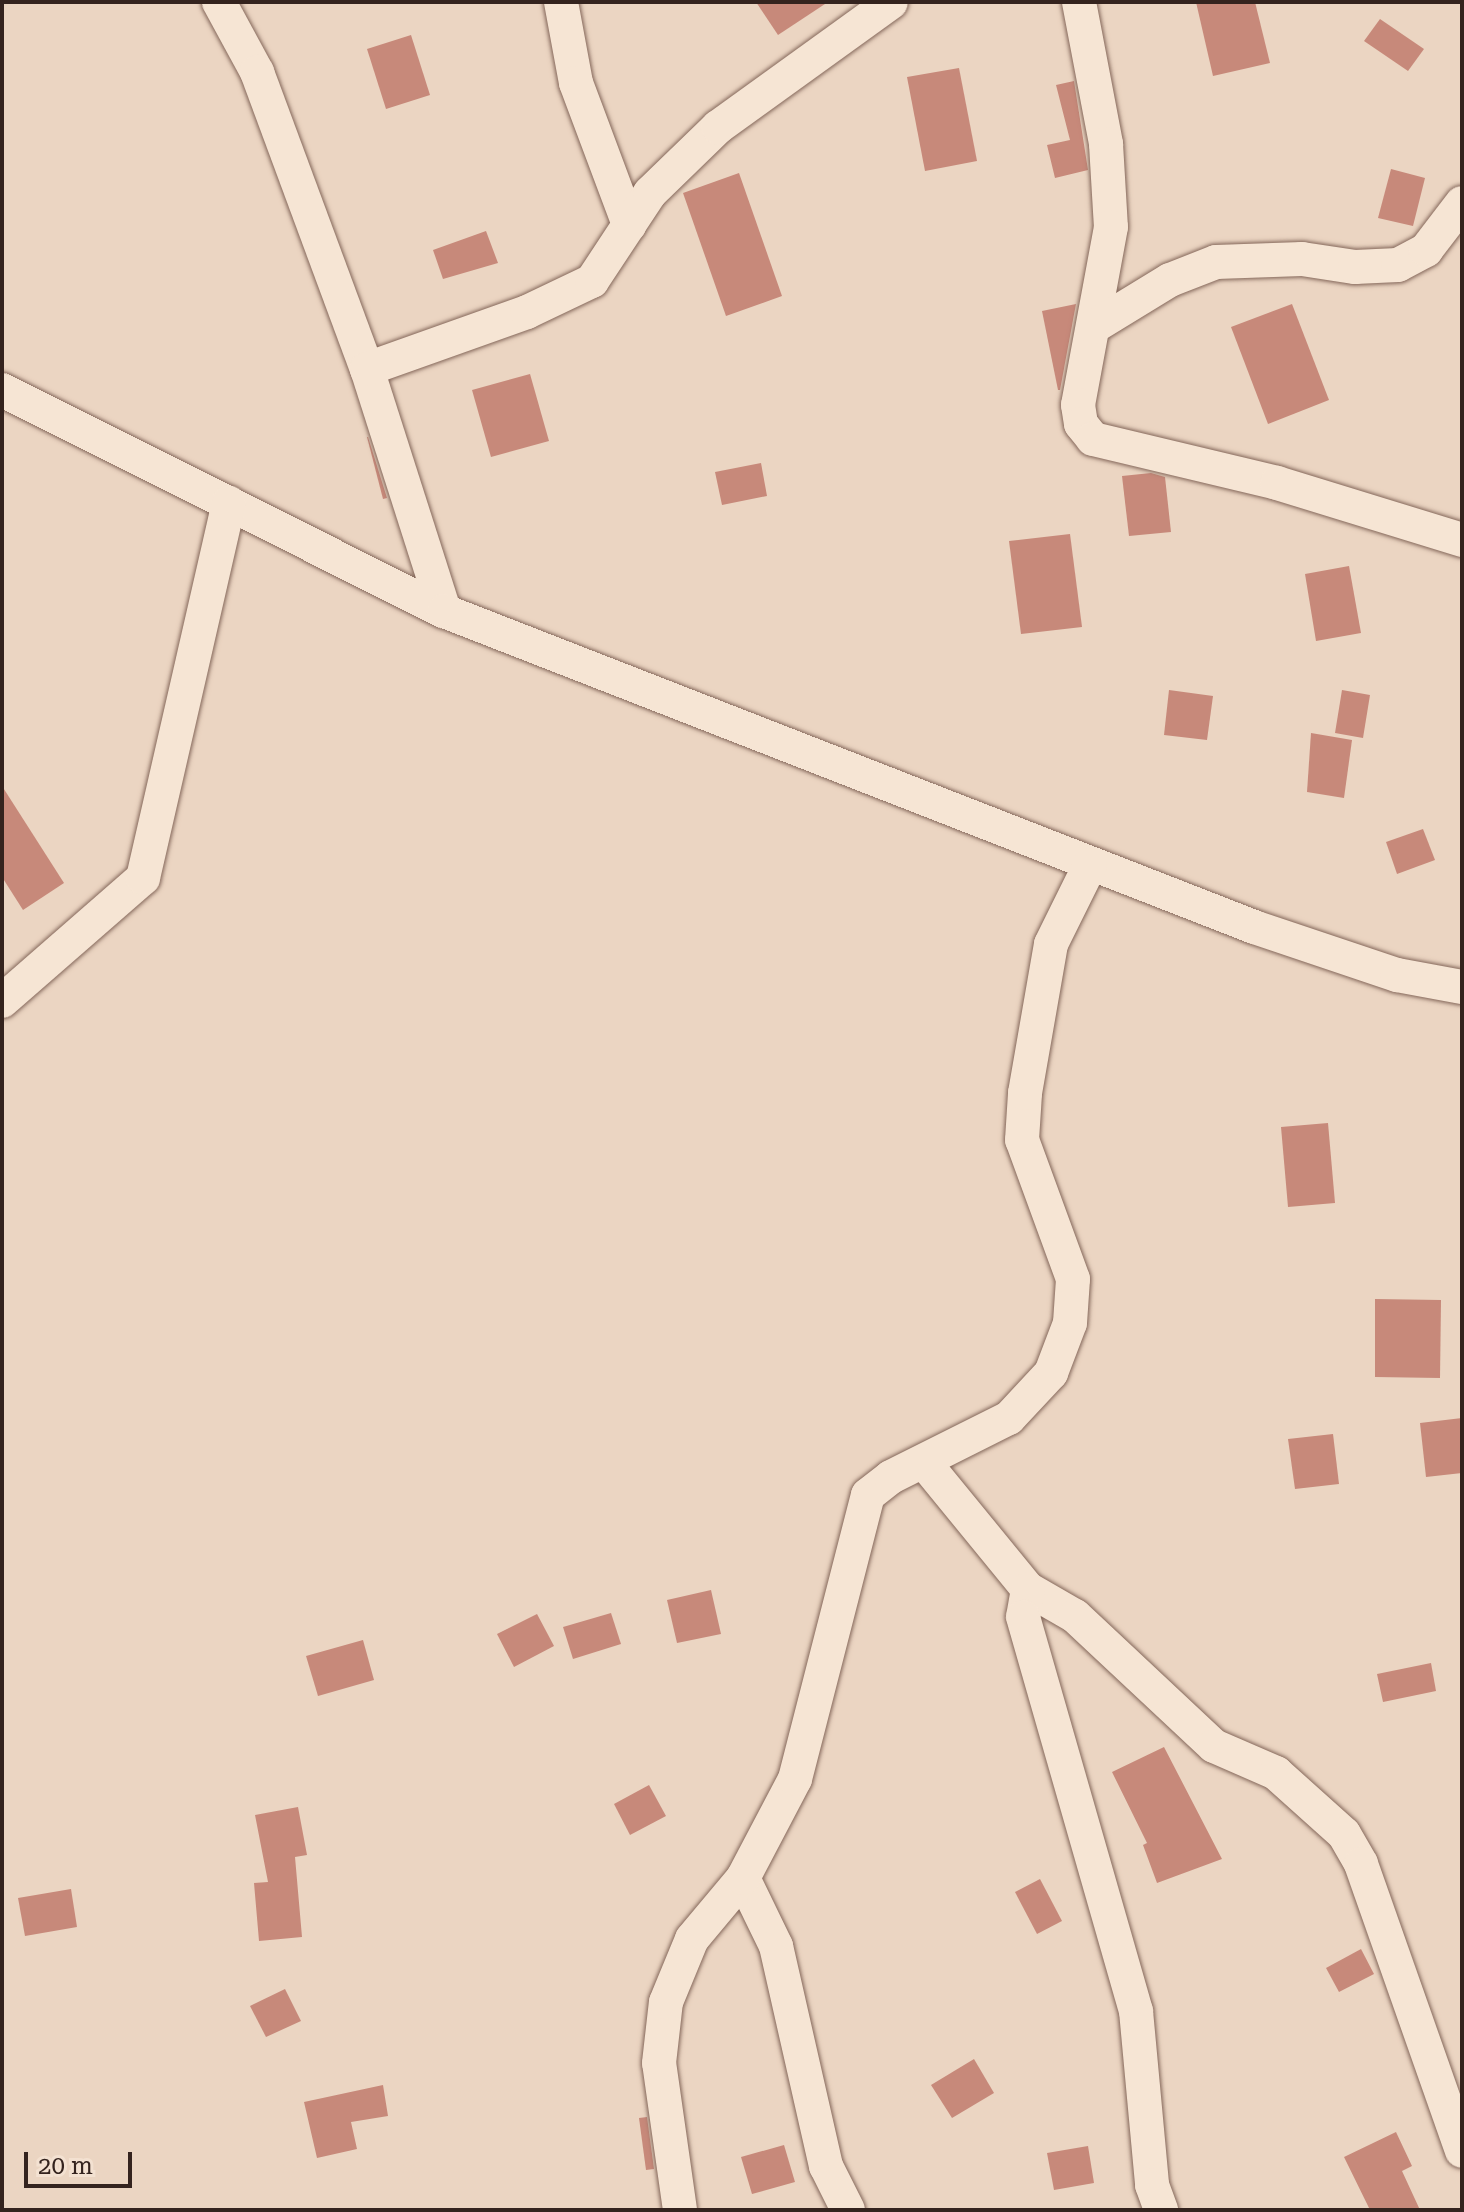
<!DOCTYPE html>
<html>
<head>
<meta charset="utf-8">
<style>
	body { margin:0 }
	#map { position:relative; width:1464px; height:2212px; overflow:hidden; background:#ebd5c2; font-family:"Roboto Serif",serif }
	div>[style] { position:absolute }
	.building>* { inset:0; background:#c7897a }
	.roads { filter:drop-shadow(0 0 2px #84675a) drop-shadow(0 0 2px #84675a) }
	.minor>* { height:34px; margin:-17px; padding:0 17px; transform-origin:17px; border-radius:17px; background:#f6e5d4 }
	span { translate:-50% -50%; white-space:nowrap; text-align:center; line-height:1.15; -webkit-text-stroke:8px #f3e1d1; paint-order:stroke }
	.frame { position:absolute; inset:0; border:4px solid #34231e; pointer-events:none }
	.scale { position:absolute; left:24px; top:2152px; width:108px; height:36px; box-sizing:border-box; border:4px solid #34231e; border-top:0; padding-left:10px; font-size:24px; line-height:28px; white-space:nowrap; color:#34231e; -webkit-text-stroke:6px #f3e1d1; paint-order:stroke }
</style>
</head>
<body>
<div id="map">
	<div class="building">
		<div style="clip-path:polygon(756px 2px,828px 2px,778px 35px)"></div>
		<div style="clip-path:polygon(1196px 2px,1255px 2px,1270px 63px,1213px 76px)"></div>
		<div style="clip-path:polygon(1380px 19px,1424px 49px,1408px 71px,1364px 41px)"></div>
		<div style="clip-path:polygon(411px 35px,430px 95px,386px 109px,367px 49px)"></div>
		<div style="clip-path:polygon(959px 68px,977px 161px,925px 171px,907px 77px)"></div>
		<div style="clip-path:polygon(1074px 81px,1088px 170px,1055px 178px,1047px 145px,1070px 140px,1056px 85px)"></div>
		<div style="clip-path:polygon(1391px 169px,1425px 178px,1413px 226px,1378px 218px)"></div>
		<div style="clip-path:polygon(739px 173px,782px 296px,726px 316px,683px 193px)"></div>
		<div style="clip-path:polygon(486px 231px,498px 263px,443px 279px,433px 250px)"></div>
		<div style="clip-path:polygon(1076px 304px,1060px 390px,1058px 390px,1042px 311px)"></div>
		<div style="clip-path:polygon(1292px 304px,1329px 400px,1268px 424px,1231px 327px)"></div>
		<div style="clip-path:polygon(530px 374px,549px 441px,491px 457px,472px 390px)"></div>
		<div style="clip-path:polygon(367px 437px,368px 437px,387px 498px,383px 499px)"></div>
		<div style="clip-path:polygon(761px 463px,767px 496px,722px 505px,715px 472px)"></div>
		<div style="clip-path:polygon(1151px 473px,1165px 477px,1171px 532px,1129px 536px,1122px 476px)"></div>
		<div style="clip-path:polygon(1070px 534px,1082px 627px,1021px 634px,1009px 541px)"></div>
		<div style="clip-path:polygon(1349px 566px,1361px 633px,1316px 641px,1305px 574px)"></div>
		<div style="clip-path:polygon(1169px 690px,1213px 696px,1207px 740px,1164px 735px)"></div>
		<div style="clip-path:polygon(1342px 690px,1370px 695px,1363px 738px,1335px 733px)"></div>
		<div style="clip-path:polygon(1311px 733px,1352px 740px,1344px 798px,1307px 792px)"></div>
		<div style="clip-path:polygon(2px 786px,64px 883px,23px 910px,2px 877px)"></div>
		<div style="clip-path:polygon(1423px 829px,1435px 860px,1397px 874px,1386px 842px)"></div>
		<div style="clip-path:polygon(1328px 1123px,1335px 1203px,1288px 1207px,1281px 1127px)"></div>
		<div style="clip-path:polygon(1375px 1299px,1441px 1300px,1440px 1378px,1375px 1377px)"></div>
		<div style="clip-path:polygon(1462px 1418px,1462px 1473px,1426px 1477px,1420px 1423px)"></div>
		<div style="clip-path:polygon(1333px 1434px,1339px 1484px,1295px 1489px,1288px 1439px)"></div>
		<div style="clip-path:polygon(711px 1590px,721px 1634px,677px 1643px,667px 1600px)"></div>
		<div style="clip-path:polygon(611px 1613px,621px 1644px,573px 1659px,563px 1627px)"></div>
		<div style="clip-path:polygon(537px 1614px,554px 1646px,514px 1667px,497px 1634px)"></div>
		<div style="clip-path:polygon(363px 1640px,374px 1680px,318px 1696px,306px 1656px)"></div>
		<div style="clip-path:polygon(1431px 1663px,1436px 1691px,1383px 1702px,1377px 1674px)"></div>
		<div style="clip-path:polygon(1164px 1747px,1222px 1859px,1157px 1883px,1143px 1845px,1147px 1843px,1112px 1772px)"></div>
		<div style="clip-path:polygon(649px 1785px,666px 1816px,630px 1835px,614px 1804px)"></div>
		<div style="clip-path:polygon(298px 1807px,307px 1855px,295px 1857px,302px 1937px,259px 1941px,254px 1883px,268px 1882px,255px 1815px)"></div>
		<div style="clip-path:polygon(1040px 1879px,1062px 1921px,1037px 1934px,1015px 1892px)"></div>
		<div style="clip-path:polygon(71px 1889px,77px 1927px,25px 1936px,18px 1898px)"></div>
		<div style="clip-path:polygon(1361px 1949px,1374px 1974px,1339px 1992px,1326px 1968px)"></div>
		<div style="clip-path:polygon(285px 1989px,301px 2021px,266px 2037px,250px 2006px)"></div>
		<div style="clip-path:polygon(974px 2059px,994px 2093px,952px 2118px,931px 2085px)"></div>
		<div style="clip-path:polygon(383px 2085px,388px 2116px,351px 2122px,357px 2149px,317px 2158px,304px 2102px)"></div>
		<div style="clip-path:polygon(647px 2117px,654px 2169px,646px 2170px,639px 2118px)"></div>
		<div style="clip-path:polygon(1396px 2132px,1412px 2166px,1402px 2171px,1420px 2210px,1370px 2210px,1344px 2157px)"></div>
		<div style="clip-path:polygon(784px 2145px,795px 2182px,752px 2194px,741px 2157px)"></div>
		<div style="clip-path:polygon(1088px 2146px,1094px 2183px,1054px 2190px,1047px 2153px)"></div>
	</div>
	<div class="roads">
		<div class="minor">
			<div style="left:219px;top:2px;width:80px;rotate:61.5deg"></div>
			<div style="left:257px;top:72px;width:317px;rotate:69.7deg"></div>
			<div style="left:367px;top:369px;width:254px;rotate:72.3deg"></div>
			<div style="left:561px;top:2px;width:82px;rotate:79.5deg"></div>
			<div style="left:576px;top:83px;width:152px;rotate:69.5deg"></div>
			<div style="left:1079px;top:2px;width:145px;rotate:79.2deg"></div>
			<div style="left:1106px;top:144px;width:83px;rotate:86.6deg"></div>
			<div style="left:1111px;top:227px;width:181px;rotate:100.5deg"></div>
			<div style="left:1078px;top:405px;width:19px;rotate:81deg"></div>
			<div style="left:1081px;top:424px;width:19px;rotate:51deg"></div>
			<div style="left:1093px;top:439px;width:189px;rotate:13.4deg"></div>
			<div style="left:1277px;top:483px;width:194px;rotate:17.1deg"></div>
			<div style="left:1093px;top:327px;width:90px;rotate:-31.4deg"></div>
			<div style="left:1170px;top:280px;width:49px;rotate:-21.4deg"></div>
			<div style="left:1216px;top:262px;width:86px;rotate:-2deg"></div>
			<div style="left:1302px;top:259px;width:54px;rotate:8.6deg"></div>
			<div style="left:1355px;top:267px;width:43px;rotate:-2.7deg"></div>
			<div style="left:1398px;top:265px;width:32px;rotate:-28deg"></div>
			<div style="left:1426px;top:250px;width:59px;rotate:-52.5deg"></div>
			<div style="left:367px;top:369px;width:170px;rotate:-19.6deg"></div>
			<div style="left:527px;top:312px;width:72px;rotate:-25.5deg"></div>
			<div style="left:592px;top:281px;width:105px;rotate:-56.6deg"></div>
			<div style="left:650px;top:193px;width:95px;rotate:-44.1deg"></div>
			<div style="left:718px;top:127px;width:213px;rotate:-35.8deg"></div>
			<div style="left:2px;top:390px;width:494px;rotate:26.6deg"></div>
			<div style="left:444px;top:611px;width:869px;rotate:21.31deg"></div>
			<div style="left:1254px;top:927px;width:151px;rotate:18.6deg"></div>
			<div style="left:1397px;top:975px;width:66px;rotate:10.5deg"></div>
			<div style="left:2px;top:1001px;width:187px;rotate:-41.1deg"></div>
			<div style="left:143px;top:878px;width:385px;rotate:-77.1deg"></div>
			<div style="left:924px;top:1462px;width:164px;rotate:50.7deg"></div>
			<div style="left:1028px;top:1589px;width:54px;rotate:29.9deg"></div>
			<div style="left:1075px;top:1616px;width:190px;rotate:43.1deg"></div>
			<div style="left:1214px;top:1746px;width:68px;rotate:23.5deg"></div>
			<div style="left:1276px;top:1773px;width:91px;rotate:41.9deg"></div>
			<div style="left:1344px;top:1834px;width:34px;rotate:60deg"></div>
			<div style="left:1361px;top:1864px;width:304px;rotate:70.6deg"></div>
			<div style="left:1028px;top:1589px;width:28px;rotate:100deg"></div>
			<div style="left:1023px;top:1617px;width:410px;rotate:74deg"></div>
			<div style="left:1136px;top:2011px;width:175px;rotate:84.7deg"></div>
			<div style="left:1152px;top:2185px;width:27px;rotate:70deg"></div>
			<div style="left:743px;top:1878px;width:76px;rotate:64.1deg"></div>
			<div style="left:776px;top:1946px;width:226px;rotate:77.2deg"></div>
			<div style="left:826px;top:2166px;width:49px;rotate:63.4deg"></div>
			<div style="left:680px;top:2210px;width:148px;rotate:-98.1deg"></div>
			<div style="left:659px;top:2063px;width:61px;rotate:-83.5deg"></div>
			<div style="left:666px;top:2002px;width:68px;rotate:-67.6deg"></div>
			<div style="left:692px;top:1939px;width:80px;rotate:-50.1deg"></div>
			<div style="left:743px;top:1878px;width:112px;rotate:-62.3deg"></div>
			<div style="left:795px;top:1779px;width:293px;rotate:-75.6deg"></div>
			<div style="left:868px;top:1495px;width:29px;rotate:-38deg"></div>
			<div style="left:891px;top:1477px;width:132px;rotate:-26.6deg"></div>
			<div style="left:1009px;top:1418px;width:62px;rotate:-47deg"></div>
			<div style="left:1051px;top:1373px;width:53px;rotate:-69.2deg"></div>
			<div style="left:1070px;top:1323px;width:44px;rotate:-86.1deg"></div>
			<div style="left:1073px;top:1279px;width:148px;rotate:-110.1deg"></div>
			<div style="left:1022px;top:1140px;width:47px;rotate:-86.3deg"></div>
			<div style="left:1025px;top:1093px;width:151px;rotate:-80.1deg"></div>
			<div style="left:1051px;top:944px;width:88px;rotate:-63.7deg"></div>
		</div>
	</div>
	<div class="frame"></div>
	<div class="scale">20 m</div>
</div>
</body>
</html>
